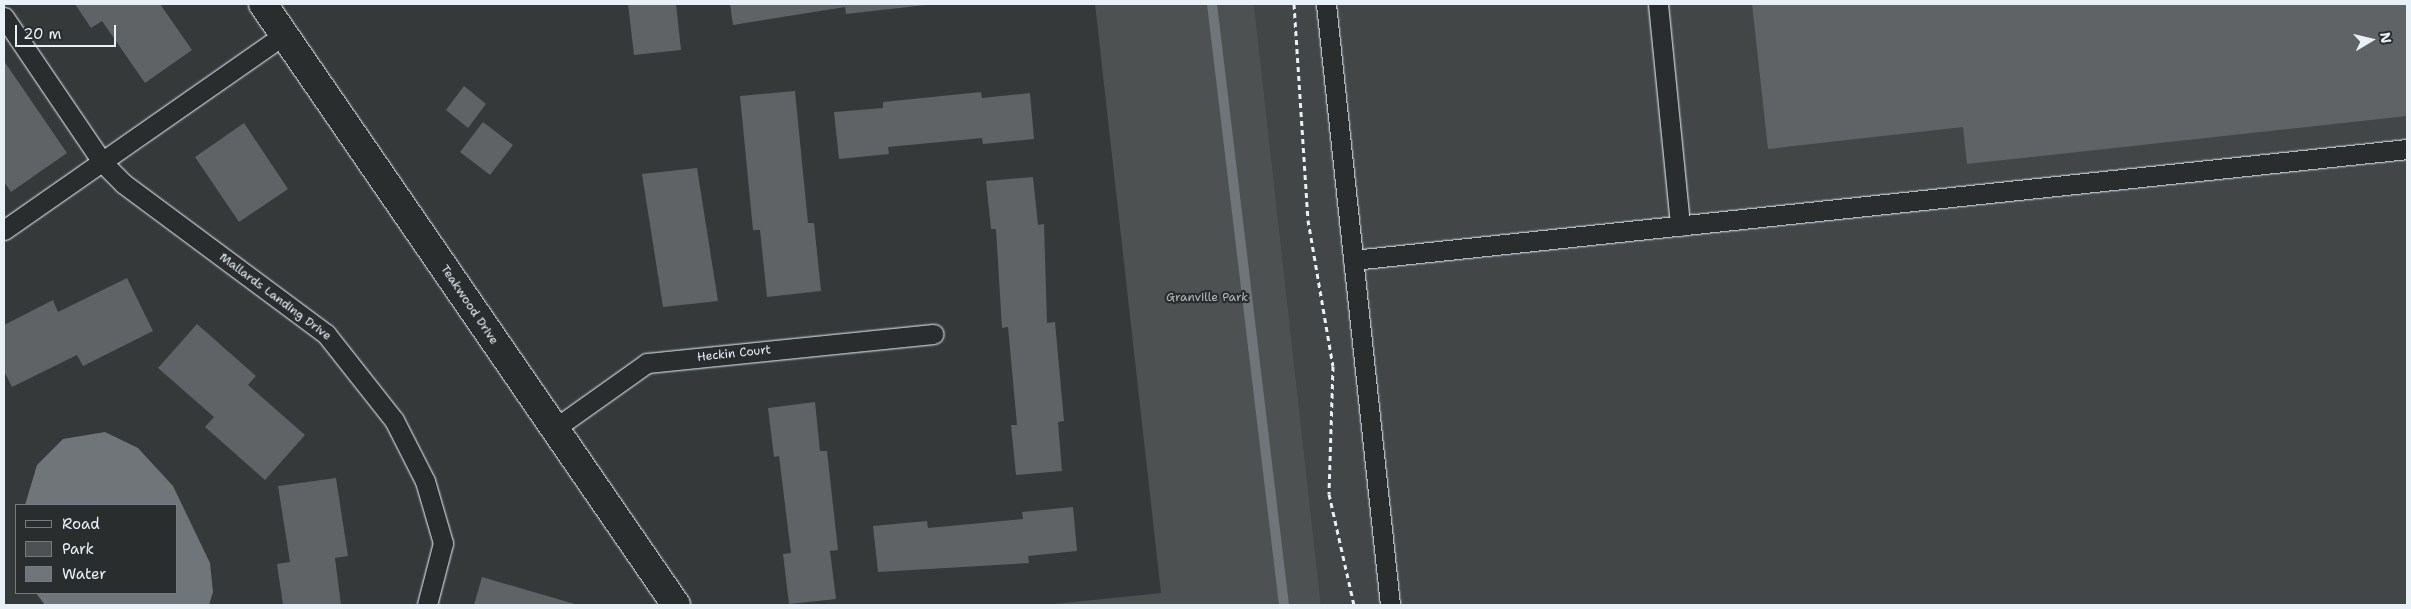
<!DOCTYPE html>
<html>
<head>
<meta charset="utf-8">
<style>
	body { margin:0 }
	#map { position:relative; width:2411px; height:609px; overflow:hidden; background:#35393a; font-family:"Shantell Sans",sans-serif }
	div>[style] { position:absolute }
	.built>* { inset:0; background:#424647 }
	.green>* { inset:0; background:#4d5152 }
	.water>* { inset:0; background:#707579 }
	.stream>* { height:10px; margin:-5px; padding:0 5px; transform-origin:5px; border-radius:5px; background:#707579 }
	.building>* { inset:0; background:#5f6365 }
	.path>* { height:3px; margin-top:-1.5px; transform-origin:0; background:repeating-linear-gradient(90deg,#e8f1f8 0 5px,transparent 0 9px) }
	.roads { filter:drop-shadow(0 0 1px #e8f1f8) drop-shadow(0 0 1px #e8f1f8) }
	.lane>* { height:19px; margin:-9.5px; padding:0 9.5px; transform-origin:9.5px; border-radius:9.5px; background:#2a2d2e }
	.secondary>* { height:28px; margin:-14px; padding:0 14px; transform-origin:14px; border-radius:14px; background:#2a2d2e }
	span { translate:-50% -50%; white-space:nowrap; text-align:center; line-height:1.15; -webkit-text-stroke:4.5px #2a2d2e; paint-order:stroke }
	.street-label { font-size:12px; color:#e8f1f8 }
	.park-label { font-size:12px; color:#b2b9be }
	.frame { position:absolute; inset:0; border:5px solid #e8f1f8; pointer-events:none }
	.legend { position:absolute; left:15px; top:504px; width:162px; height:90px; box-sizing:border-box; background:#2a2d2e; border:1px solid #767b7f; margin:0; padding:6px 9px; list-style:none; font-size:15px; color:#e8f1f8 }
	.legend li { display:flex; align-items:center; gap:10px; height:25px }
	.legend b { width:25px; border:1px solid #767b7f }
	.north { position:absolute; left:2346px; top:15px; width:50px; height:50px; -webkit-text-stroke:4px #2a2d2e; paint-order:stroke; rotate:81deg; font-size:14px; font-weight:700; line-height:20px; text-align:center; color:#e8f1f8 }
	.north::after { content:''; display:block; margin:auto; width:18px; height:22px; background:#e8f1f8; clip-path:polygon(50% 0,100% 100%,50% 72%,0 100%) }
	.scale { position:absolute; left:15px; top:25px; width:101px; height:22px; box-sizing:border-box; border:2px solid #e8f1f8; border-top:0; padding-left:6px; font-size:15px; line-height:18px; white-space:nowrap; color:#e8f1f8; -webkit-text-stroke:4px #2a2d2e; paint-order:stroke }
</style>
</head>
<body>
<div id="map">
	<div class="built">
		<div style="clip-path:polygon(1254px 4px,2407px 4px,2407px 605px,1321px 605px)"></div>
	</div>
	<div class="green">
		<div style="clip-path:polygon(1095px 4px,1254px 4px,1321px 605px,1045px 605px,1161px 593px)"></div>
	</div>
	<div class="water">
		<div style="clip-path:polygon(105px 432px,138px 448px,173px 486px,210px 563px,213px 592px,209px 605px,45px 605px,36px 593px,176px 593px,176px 505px,25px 505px,37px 465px,63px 439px)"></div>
	</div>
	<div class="stream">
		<div style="left:1212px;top:4px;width:605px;rotate:83.17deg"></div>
	</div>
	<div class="building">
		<div style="clip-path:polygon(75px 4px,160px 4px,192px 50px,145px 83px,102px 21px,91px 28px)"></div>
		<div style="clip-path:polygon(628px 4px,676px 4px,681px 50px,634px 55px)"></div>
		<div style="clip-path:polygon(730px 4px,926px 4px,926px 5px,846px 14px,845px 7px,733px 25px)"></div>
		<div style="clip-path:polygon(1752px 4px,2407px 4px,2407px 116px,1967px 164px,1963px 127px,1768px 149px)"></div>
		<div style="clip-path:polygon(4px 61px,67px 153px,11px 192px,4px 182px)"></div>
		<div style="clip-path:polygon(464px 86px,486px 104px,468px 128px,446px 110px)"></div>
		<div style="clip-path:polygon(795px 91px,808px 223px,814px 223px,821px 291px,767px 297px,760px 230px,753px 230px,740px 96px)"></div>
		<div style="clip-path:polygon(981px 92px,982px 98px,1030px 93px,1034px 139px,983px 144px,982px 138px,888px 147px,889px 154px,839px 159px,834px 112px,883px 108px,883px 102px)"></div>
		<div style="clip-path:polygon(483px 122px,513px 145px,490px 175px,460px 152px)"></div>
		<div style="clip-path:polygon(244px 123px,288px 189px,239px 222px,195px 157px)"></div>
		<div style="clip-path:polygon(697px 168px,718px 301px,663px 307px,642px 174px)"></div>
		<div style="clip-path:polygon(1033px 177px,1038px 225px,1044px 224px,1047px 323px,1055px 322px,1064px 421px,1058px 422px,1062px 471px,1016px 475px,1011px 425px,1017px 425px,1008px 327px,1002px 328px,996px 229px,991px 229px,986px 181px)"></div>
		<div style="clip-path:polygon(127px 278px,153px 331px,83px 366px,77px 355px,12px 387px,4px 371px,4px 325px,53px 300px,58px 312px)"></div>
		<div style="clip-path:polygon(197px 324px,256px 376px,248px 385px,305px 435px,265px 480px,205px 427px,214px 417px,158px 368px)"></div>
		<div style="clip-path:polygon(815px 402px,820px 451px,827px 451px,838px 550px,830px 551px,836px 599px,789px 604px,783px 554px,791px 553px,779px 456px,774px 457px,768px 408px)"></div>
		<div style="clip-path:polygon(336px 478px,348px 556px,335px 558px,341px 605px,283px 605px,277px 564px,290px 562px,278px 486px)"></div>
		<div style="clip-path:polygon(1073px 507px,1077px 551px,1028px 556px,1029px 563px,878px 572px,873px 526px,927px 521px,928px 528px,1023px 519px,1022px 512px)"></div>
		<div style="clip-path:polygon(482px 577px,578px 605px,474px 605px)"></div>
	</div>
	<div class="path">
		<div style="left:1294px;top:4px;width:216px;rotate:86.3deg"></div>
		<div style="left:1308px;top:220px;width:148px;rotate:80.3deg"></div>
		<div style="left:1333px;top:366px;width:128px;rotate:91.8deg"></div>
		<div style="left:1329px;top:494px;width:114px;rotate:77.3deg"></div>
	</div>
	<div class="roads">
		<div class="lane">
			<div style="left:1326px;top:4px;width:604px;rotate:83.92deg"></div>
			<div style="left:1658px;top:4px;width:223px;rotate:84.3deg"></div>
			<div style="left:4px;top:17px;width:175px;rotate:55.9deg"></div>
			<div style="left:102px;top:162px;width:31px;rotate:45deg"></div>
			<div style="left:124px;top:184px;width:252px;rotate:36.6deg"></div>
			<div style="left:326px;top:334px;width:110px;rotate:51.7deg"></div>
			<div style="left:394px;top:420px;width:68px;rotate:63.1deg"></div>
			<div style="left:425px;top:481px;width:65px;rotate:73.8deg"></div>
			<div style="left:443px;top:543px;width:64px;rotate:104.5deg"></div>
			<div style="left:4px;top:230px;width:341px;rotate:-34.9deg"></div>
			<div style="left:1353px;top:260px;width:1060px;rotate:-6.01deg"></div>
			<div style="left:554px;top:429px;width:114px;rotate:-35.4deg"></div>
			<div style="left:647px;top:363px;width:288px;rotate:-5.8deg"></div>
		</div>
		<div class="secondary">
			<div style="left:263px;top:4px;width:729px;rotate:55.5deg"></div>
		</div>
	</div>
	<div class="street-label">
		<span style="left:275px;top:297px;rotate:37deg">Mallards Landing Drive</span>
		<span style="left:469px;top:305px;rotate:56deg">Teakwood Drive</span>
		<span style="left:734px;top:354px;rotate:-6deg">Heckin Court</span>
	</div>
	<div class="park-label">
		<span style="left:1207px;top:298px">Granville Park</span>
	</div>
	<div class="frame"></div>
	<ul class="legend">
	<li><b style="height:6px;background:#2a2d2e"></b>Road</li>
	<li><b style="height:14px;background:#4d5152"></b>Park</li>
	<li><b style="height:14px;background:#707579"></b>Water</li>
	</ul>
	<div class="north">N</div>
	<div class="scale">20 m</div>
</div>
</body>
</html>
